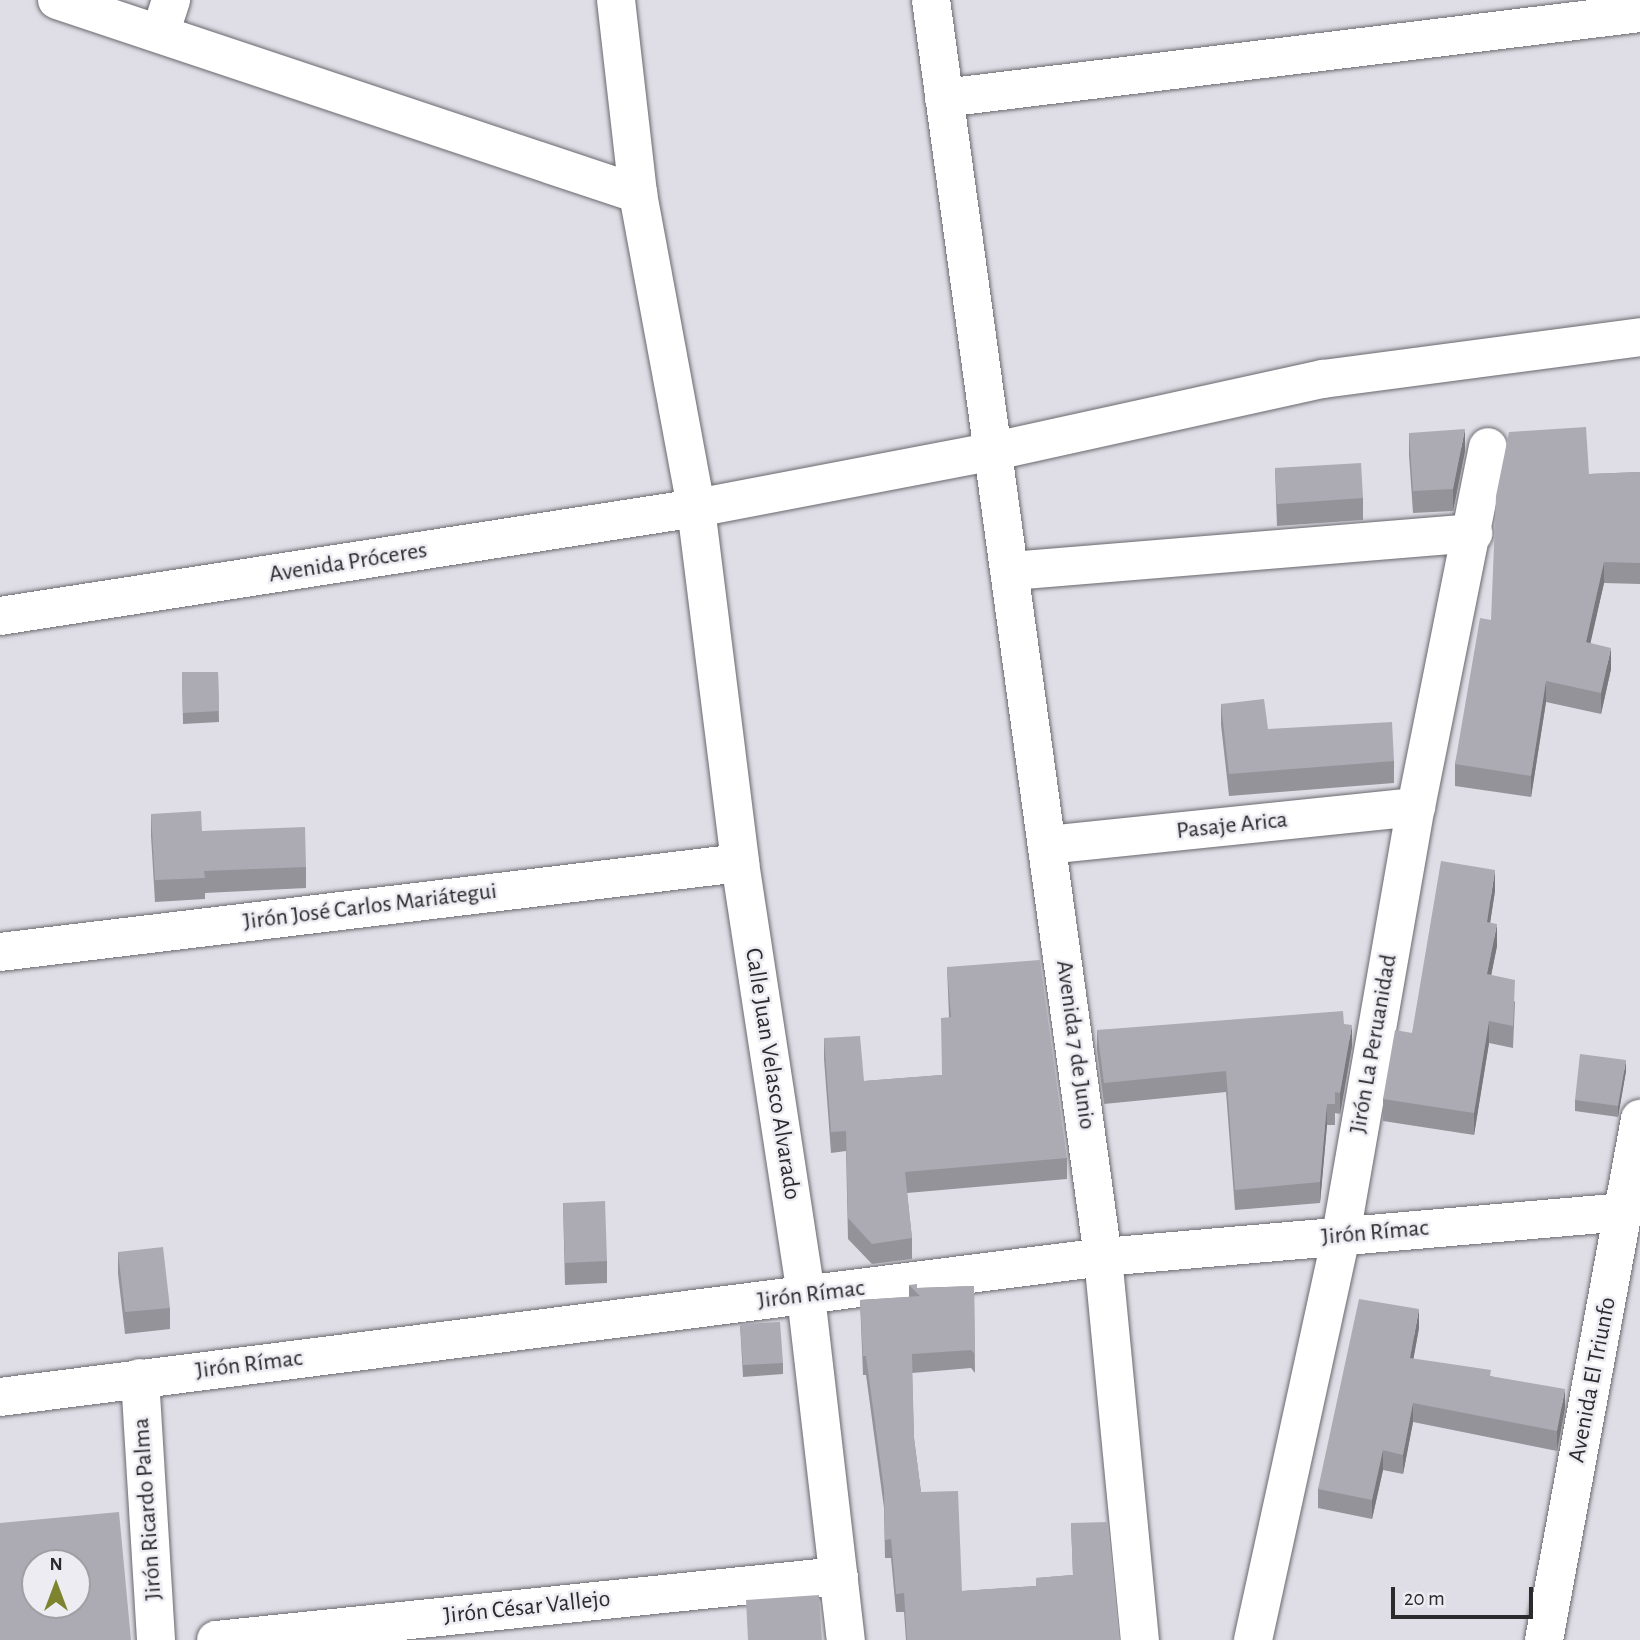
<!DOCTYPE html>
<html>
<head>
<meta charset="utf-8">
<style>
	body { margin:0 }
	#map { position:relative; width:1640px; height:1640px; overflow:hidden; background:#dfdee6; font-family:"Alegreya Sans",sans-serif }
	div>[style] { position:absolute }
	.roads { filter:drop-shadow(0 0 2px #6a696f) drop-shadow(0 0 2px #6a696f) }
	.street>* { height:38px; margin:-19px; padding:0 19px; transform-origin:19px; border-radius:19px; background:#fff }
	.wall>* { inset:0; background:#94939a }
	.shaded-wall>* { inset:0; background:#78787d }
	.building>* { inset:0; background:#acabb3 }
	span { translate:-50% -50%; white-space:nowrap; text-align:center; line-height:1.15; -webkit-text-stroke:5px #edecf3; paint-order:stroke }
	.street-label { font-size:24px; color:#2b2b2e }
	.north { position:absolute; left:21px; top:1549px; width:70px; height:70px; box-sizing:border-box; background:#edecf3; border:2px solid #9f9fa4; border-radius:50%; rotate:0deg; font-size:19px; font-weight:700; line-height:28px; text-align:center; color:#2b2b2e }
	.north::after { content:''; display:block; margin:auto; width:24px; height:32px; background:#7d832e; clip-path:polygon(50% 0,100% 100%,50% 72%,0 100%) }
	.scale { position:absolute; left:1391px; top:1587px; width:142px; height:32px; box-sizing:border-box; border:4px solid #2b2b2e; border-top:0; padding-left:9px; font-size:21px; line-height:24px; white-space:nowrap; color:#2b2b2e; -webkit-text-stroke:5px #edecf3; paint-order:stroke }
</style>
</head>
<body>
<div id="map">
	<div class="roads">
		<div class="street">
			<div style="left:57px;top:0;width:613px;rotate:18.46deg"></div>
			<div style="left:616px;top:0;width:195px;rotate:83.5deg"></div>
			<div style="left:638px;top:194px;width:319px;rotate:79.5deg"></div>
			<div style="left:696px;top:508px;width:358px;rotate:82.9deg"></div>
			<div style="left:740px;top:863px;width:438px;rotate:81.3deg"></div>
			<div style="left:806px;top:1296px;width:346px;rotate:83.4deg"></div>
			<div style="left:931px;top:0;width:1269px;rotate:82.21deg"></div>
			<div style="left:1103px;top:1257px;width:385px;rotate:84.5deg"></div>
			<div style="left:160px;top:34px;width:36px;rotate:-72deg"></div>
			<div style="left:944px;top:98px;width:701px;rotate:-6.96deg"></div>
			<div style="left:1012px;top:571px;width:463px;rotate:-4.7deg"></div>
			<div style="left:0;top:616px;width:704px;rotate:-8.82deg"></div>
			<div style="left:696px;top:508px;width:299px;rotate:-10.8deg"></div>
			<div style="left:990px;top:452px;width:341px;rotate:-12.4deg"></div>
			<div style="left:1323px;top:379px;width:320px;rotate:-7.5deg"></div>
			<div style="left:1048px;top:845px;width:370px;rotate:-5.9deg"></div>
			<div style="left:0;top:952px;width:745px;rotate:-6.86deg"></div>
			<div style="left:140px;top:1378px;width:262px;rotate:86.5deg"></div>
			<div style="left:0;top:1397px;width:1112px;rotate:-7.23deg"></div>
			<div style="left:1103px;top:1257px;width:524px;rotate:-4.93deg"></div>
			<div style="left:216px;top:1640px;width:626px;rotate:-5.87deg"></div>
			<div style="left:1253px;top:1640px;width:414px;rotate:-77.7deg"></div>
			<div style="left:1341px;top:1235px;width:435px;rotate:-80.1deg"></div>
			<div style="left:1416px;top:807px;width:367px;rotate:-78.7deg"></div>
			<div style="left:1544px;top:1640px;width:530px;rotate:-79.56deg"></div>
		</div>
	</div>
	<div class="wall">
		<div style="clip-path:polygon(1409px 433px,1465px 451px,1453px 511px,1413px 513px,1409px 455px)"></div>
		<div style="clip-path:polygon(1275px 468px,1363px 498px,1363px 520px,1277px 526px)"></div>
		<div style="clip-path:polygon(1640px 472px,1640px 584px,1604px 583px,1590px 643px,1611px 669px,1601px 714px,1546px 702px,1531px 797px,1455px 786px,1455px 764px,1491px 620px,1589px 474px)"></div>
		<div style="clip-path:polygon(182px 672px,218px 672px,219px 722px,183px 724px)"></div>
		<div style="clip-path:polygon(1221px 704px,1268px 729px,1394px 761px,1394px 783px,1229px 796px,1221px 725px)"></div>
		<div style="clip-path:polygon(151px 814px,306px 867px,306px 888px,205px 893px,205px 899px,155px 902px,151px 836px)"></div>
		<div style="clip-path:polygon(1495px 891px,1490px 922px,1497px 946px,1491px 975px,1515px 1002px,1513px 1048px,1489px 1043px,1474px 1135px,1383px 1121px,1383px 1099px,1412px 1033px)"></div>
		<div style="clip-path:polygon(947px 967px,1067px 1158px,1067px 1179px,907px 1193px,912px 1238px,912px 1259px,872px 1264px,848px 1239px,846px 1151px,831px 1153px,824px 1059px,824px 1038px,864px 1081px,942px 1075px,949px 1017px)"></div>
		<div style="clip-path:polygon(1344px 1024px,1352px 1046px,1340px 1114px,1335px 1113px,1335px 1125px,1327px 1125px,1320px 1203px,1235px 1210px,1226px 1092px,1104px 1104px,1097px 1051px,1097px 1030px)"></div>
		<div style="clip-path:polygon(1626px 1071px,1618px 1117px,1575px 1111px,1575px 1100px)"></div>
		<div style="clip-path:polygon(563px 1203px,607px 1261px,607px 1283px,565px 1285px)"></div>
		<div style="clip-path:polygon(118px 1252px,170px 1308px,170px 1329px,125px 1334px,118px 1274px)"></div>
		<div style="clip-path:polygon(909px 1285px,917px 1288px,974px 1286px,975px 1373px,971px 1368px,912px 1373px,914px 1438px,921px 1492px,962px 1591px,1036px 1586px,1036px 1578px,1073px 1575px,1071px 1523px,1120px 1640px,906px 1640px,904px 1612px,896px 1612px,891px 1558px,885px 1558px,884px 1508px,866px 1375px,863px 1375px,860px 1300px,909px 1297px)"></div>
		<div style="clip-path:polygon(740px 1324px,783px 1363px,783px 1374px,743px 1377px)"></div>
		<div style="clip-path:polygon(1419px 1328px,1413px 1359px,1491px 1376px,1565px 1408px,1557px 1451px,1413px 1422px,1403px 1474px,1383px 1470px,1372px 1519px,1318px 1508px,1318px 1489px)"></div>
	</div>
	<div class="shaded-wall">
		<div style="clip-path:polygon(1465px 429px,1465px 451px,1453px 511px,1453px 489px)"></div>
		<div style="clip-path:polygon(1604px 562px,1604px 583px,1586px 663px,1586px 642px)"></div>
		<div style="clip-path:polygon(1611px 648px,1611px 669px,1601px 714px,1601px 693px)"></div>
		<div style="clip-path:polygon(1546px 681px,1546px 702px,1531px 797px,1531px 776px)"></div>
		<div style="clip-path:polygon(1495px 870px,1495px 891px,1487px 943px,1487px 922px)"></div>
		<div style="clip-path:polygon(1497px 924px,1497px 946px,1487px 996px,1487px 974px)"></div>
		<div style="clip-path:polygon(1489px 1021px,1489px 1043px,1474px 1135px,1474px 1113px)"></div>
		<div style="clip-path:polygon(1352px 1025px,1352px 1046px,1340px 1114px,1340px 1093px)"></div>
		<div style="clip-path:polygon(1626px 1060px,1626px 1071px,1618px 1117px,1618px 1106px)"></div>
		<div style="clip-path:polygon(1327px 1104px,1327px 1125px,1320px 1203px,1320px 1182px)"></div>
		<div style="clip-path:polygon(1419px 1309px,1419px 1328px,1410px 1378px,1410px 1358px)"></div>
		<div style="clip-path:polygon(1565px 1389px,1565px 1408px,1557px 1451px,1557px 1431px)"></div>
		<div style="clip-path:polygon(1413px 1403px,1413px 1422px,1403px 1474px,1403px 1455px)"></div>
		<div style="clip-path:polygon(1383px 1450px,1383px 1470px,1372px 1519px,1372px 1500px)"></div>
	</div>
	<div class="building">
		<div style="clip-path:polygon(1586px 427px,1589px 474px,1640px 472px,1640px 563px,1604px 562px,1586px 642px,1611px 648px,1601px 693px,1546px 681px,1531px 776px,1455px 764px,1480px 618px,1491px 620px,1496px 496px,1509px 432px)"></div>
		<div style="clip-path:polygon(1465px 429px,1453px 489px,1413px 491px,1409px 433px)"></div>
		<div style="clip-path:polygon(1361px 463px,1363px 498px,1277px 504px,1275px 468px)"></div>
		<div style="clip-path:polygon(182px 672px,218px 672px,219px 711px,183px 713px)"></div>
		<div style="clip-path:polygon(1264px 699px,1268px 729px,1392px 722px,1394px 761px,1229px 774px,1221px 704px)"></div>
		<div style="clip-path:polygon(201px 811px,202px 831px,305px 827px,306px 867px,204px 871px,205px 878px,155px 880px,151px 814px)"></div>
		<div style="clip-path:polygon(1441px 861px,1495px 870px,1487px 922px,1497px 924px,1487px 974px,1515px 980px,1513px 1026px,1489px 1021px,1474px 1113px,1383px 1099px,1395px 1030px,1412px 1033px)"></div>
		<div style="clip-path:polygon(1040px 960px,1067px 1158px,905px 1172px,912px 1238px,872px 1244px,848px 1218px,846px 1131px,831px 1132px,824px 1038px,860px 1036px,864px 1081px,942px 1075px,941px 1018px,951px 1017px,947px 967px)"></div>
		<div style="clip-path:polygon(1343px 1011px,1344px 1024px,1352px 1025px,1340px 1093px,1335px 1092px,1335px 1104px,1327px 1104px,1320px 1182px,1235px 1190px,1226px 1071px,1104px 1083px,1097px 1030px)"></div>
		<div style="clip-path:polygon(1580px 1054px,1626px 1060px,1618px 1106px,1575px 1100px)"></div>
		<div style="clip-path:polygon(605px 1201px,607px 1261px,565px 1263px,563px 1203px)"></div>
		<div style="clip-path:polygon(163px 1247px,170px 1308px,125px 1312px,118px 1252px)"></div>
		<div style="clip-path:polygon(917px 1284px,917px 1288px,974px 1286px,975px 1354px,971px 1350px,912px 1354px,914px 1438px,921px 1492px,958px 1491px,962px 1591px,1036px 1586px,1036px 1578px,1073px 1575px,1071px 1523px,1108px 1522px,1120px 1640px,907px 1640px,904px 1593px,896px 1594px,891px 1539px,885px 1540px,884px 1489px,866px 1356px,863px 1356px,860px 1300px,920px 1296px,909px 1285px)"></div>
		<div style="clip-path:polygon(1359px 1299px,1419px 1309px,1410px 1358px,1491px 1370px,1490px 1376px,1565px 1389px,1557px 1431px,1413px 1403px,1403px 1455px,1383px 1450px,1372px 1500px,1318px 1489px)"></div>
		<div style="clip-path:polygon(780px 1322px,783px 1363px,743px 1365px,740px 1324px)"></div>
		<div style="clip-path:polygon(evenodd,119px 1512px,131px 1640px,0 1640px,0 1523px,119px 1512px,35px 1563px,77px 1563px,77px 1605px,35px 1605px,35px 1563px)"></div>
		<div style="clip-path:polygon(819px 1595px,822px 1640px,748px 1640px,746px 1600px)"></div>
	</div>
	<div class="street-label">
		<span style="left:348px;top:563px;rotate:-9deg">Avenida Próceres</span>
		<span style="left:1232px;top:826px;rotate:-6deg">Pasaje Arica</span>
		<span style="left:370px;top:907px;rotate:-7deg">Jirón José Carlos Mariátegui</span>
		<span style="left:1374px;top:1044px;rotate:-80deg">Jirón La Peruanidad</span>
		<span style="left:1075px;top:1045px;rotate:82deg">Avenida 7 de Junio</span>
		<span style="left:772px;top:1074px;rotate:81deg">Calle Juan Velasco Alvarado</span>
		<span style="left:1375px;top:1233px;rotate:-5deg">Jirón Rímac</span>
		<span style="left:811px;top:1295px;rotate:-7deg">Jirón Rímac</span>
		<span style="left:249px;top:1365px;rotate:-7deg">Jirón Rímac</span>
		<span style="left:1593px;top:1380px;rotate:-79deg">Avenida El Triunfo</span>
		<span style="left:148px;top:1509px;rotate:-94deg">Jirón Ricardo Palma</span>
		<span style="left:527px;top:1608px;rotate:-6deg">Jirón César Vallejo</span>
	</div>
	<div class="north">N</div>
	<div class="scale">20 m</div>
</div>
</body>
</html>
